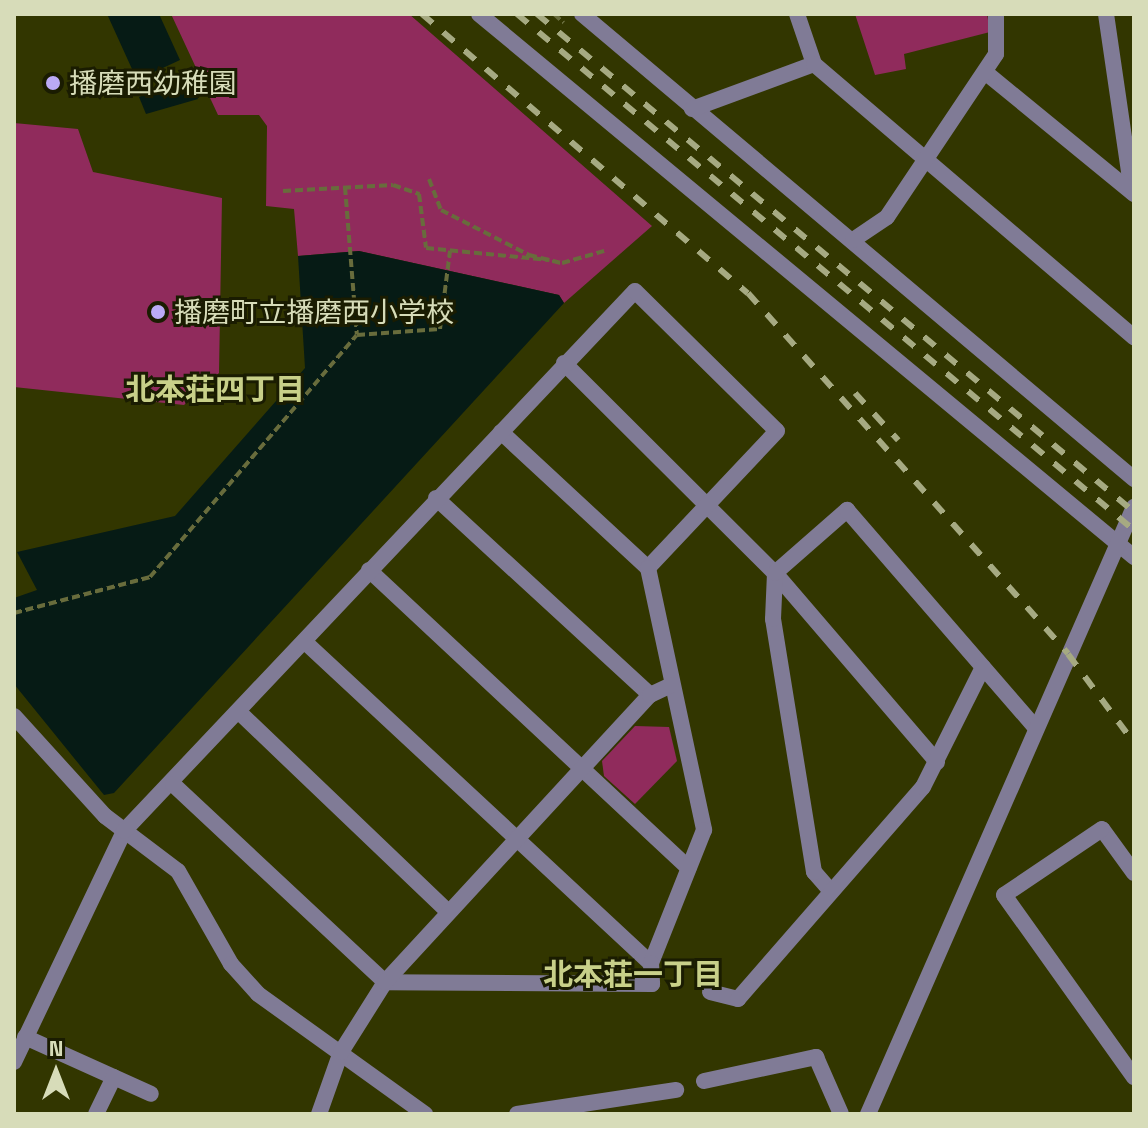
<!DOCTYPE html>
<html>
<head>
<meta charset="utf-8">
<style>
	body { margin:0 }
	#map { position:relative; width:1148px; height:1128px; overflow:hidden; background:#323600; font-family:"Space Grotesk","Noto Sans JP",sans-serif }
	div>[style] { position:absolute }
	.green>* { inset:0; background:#902b5c }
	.water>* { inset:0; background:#061b15 }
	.path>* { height:4px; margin-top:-2px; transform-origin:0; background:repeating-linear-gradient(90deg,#686c3c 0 8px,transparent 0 12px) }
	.minor>* { height:16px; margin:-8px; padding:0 8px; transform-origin:8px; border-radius:8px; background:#807b96 }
	.tertiary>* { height:16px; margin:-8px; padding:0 8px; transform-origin:8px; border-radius:8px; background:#807b96 }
	.rail>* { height:6px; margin-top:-3px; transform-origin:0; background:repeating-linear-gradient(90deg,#a6aa82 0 14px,transparent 0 28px) }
	.dots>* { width:22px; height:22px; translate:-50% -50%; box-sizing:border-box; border:4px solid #1a1c01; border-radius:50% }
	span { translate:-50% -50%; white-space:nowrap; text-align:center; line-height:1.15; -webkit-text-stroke:6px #1a1c01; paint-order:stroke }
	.poi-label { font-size:28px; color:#d7dcb9 }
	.left { translate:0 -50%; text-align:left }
	.neighbourhood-label { font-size:30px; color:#c8d089; font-weight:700 }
	.frame { position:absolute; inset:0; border:16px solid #d7dcb9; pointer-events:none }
	.north { position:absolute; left:16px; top:1032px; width:80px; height:80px; -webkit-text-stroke:6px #1a1c01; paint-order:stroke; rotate:0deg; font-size:22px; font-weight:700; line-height:32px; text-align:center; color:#d7dcb9 }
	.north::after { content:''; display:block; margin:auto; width:28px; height:36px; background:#d7dcb9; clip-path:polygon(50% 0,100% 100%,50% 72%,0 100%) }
</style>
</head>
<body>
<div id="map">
	<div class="green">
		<div style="clip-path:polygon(171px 14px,409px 14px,652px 226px,564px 303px,559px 295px,359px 251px,298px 256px,294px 209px,266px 206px,267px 126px,259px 115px,218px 115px)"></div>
		<div style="clip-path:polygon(855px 14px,987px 14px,990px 32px,904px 54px,906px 69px,875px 75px)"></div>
		<div style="clip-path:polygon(14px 123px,78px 129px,93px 172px,222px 198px,219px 373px,184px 405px,14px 387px)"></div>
		<div style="clip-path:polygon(635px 726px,669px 727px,677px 761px,635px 804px,604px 776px,602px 761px)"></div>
	</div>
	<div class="water">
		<div style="clip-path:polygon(107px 14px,159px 14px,180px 60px,137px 80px)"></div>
		<div style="clip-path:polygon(187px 76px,198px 99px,146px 114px,139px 97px)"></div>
		<div style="clip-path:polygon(359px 251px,559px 295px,564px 303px,114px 793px,104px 795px,14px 684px,14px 598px,37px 590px,17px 552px,175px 516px,305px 368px,298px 256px)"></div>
	</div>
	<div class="path">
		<div style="left:554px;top:14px;width:13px;rotate:42deg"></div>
		<div style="left:429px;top:179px;width:33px;rotate:69deg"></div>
		<div style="left:441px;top:210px;width:99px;rotate:27.1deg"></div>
		<div style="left:529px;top:255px;width:34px;rotate:14deg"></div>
		<div style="left:562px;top:263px;width:44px;rotate:-15.9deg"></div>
		<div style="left:345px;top:187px;width:148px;rotate:85.4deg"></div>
		<div style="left:283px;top:191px;width:110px;rotate:-3.1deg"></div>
		<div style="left:393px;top:185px;width:28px;rotate:19deg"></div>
		<div style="left:419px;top:194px;width:54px;rotate:82.6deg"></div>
		<div style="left:426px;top:248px;width:124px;rotate:5.6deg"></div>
		<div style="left:14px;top:613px;width:141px;rotate:-14.8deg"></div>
		<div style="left:150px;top:577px;width:318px;rotate:-49.5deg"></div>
		<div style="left:357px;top:335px;width:83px;rotate:-4.1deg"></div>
		<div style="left:440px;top:329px;width:79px;rotate:-82.7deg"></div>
	</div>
	<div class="minor">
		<div style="left:479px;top:14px;width:851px;rotate:39.66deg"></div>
		<div style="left:582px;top:14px;width:722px;rotate:40.11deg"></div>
		<div style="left:797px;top:14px;width:53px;rotate:71.2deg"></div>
		<div style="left:1106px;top:14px;width:180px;rotate:81.7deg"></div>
		<div style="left:985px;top:72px;width:193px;rotate:39.3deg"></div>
		<div style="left:692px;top:109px;width:130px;rotate:-20.2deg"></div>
		<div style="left:814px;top:64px;width:421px;rotate:40.5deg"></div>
		<div style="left:853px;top:240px;width:41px;rotate:-34.1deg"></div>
		<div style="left:887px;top:217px;width:196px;rotate:-56.2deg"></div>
		<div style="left:996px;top:54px;width:40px;rotate:-90deg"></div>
		<div style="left:564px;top:363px;width:298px;rotate:44.9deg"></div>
		<div style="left:775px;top:573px;width:249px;rotate:49.4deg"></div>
		<div style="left:501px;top:432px;width:200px;rotate:42.8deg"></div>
		<div style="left:436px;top:498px;width:291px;rotate:42.6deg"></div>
		<div style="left:369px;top:570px;width:437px;rotate:43deg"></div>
		<div style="left:305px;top:642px;width:472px;rotate:42.9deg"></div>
		<div style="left:238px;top:711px;width:288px;rotate:43.7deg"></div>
		<div style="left:14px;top:716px;width:135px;rotate:47.7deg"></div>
		<div style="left:105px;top:816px;width:91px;rotate:37deg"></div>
		<div style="left:178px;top:871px;width:107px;rotate:60.3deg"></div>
		<div style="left:231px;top:964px;width:40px;rotate:48deg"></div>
		<div style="left:258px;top:994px;width:206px;rotate:35.7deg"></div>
		<div style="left:1134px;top:873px;width:54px;rotate:-126deg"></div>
		<div style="left:1102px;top:829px;width:118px;rotate:146deg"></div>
		<div style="left:1004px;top:895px;width:224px;rotate:54.5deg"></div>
		<div style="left:829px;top:889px;width:23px;rotate:-131deg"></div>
		<div style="left:814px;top:872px;width:256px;rotate:-99.2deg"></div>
		<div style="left:773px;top:619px;width:46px;rotate:-87.5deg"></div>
		<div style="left:775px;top:573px;width:96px;rotate:-41.2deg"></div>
		<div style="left:847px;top:510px;width:289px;rotate:49.1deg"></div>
		<div style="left:710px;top:992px;width:29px;rotate:14deg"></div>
		<div style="left:738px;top:999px;width:281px;rotate:-48.9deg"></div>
		<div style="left:923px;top:787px;width:134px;rotate:-63.4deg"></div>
		<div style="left:25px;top:1037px;width:138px;rotate:24.3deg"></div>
		<div style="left:14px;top:1062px;width:256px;rotate:-64.5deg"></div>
		<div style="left:124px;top:831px;width:743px;rotate:-46.58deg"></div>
		<div style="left:635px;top:291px;width:199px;rotate:44.6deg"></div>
		<div style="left:777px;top:431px;width:188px;rotate:133.3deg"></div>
		<div style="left:648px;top:568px;width:268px;rotate:77.9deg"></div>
		<div style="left:704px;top:830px;width:143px;rotate:111.7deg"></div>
		<div style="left:651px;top:963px;width:21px;rotate:87deg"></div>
		<div style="left:652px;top:984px;width:267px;rotate:-179.6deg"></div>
		<div style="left:385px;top:982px;width:290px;rotate:-137deg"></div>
		<div style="left:704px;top:1081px;width:115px;rotate:-12.1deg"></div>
		<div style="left:816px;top:1057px;width:62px;rotate:66.3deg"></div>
		<div style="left:96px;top:1114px;width:41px;rotate:-64.1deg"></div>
		<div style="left:319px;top:1114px;width:66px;rotate:-70.5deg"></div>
		<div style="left:341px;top:1052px;width:83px;rotate:-57.8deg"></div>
		<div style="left:385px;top:982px;width:391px;rotate:-47.3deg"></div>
		<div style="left:650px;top:695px;width:23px;rotate:-25deg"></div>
		<div style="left:517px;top:1114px;width:161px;rotate:-8.6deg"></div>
	</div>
	<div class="tertiary">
		<div style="left:868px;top:1114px;width:663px;rotate:-66.34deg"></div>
	</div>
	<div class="rail">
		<div style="left:422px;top:14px;width:429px;rotate:40.6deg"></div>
		<div style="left:748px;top:293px;width:482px;rotate:48.4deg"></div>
		<div style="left:1068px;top:654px;width:111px;rotate:53.4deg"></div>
		<div style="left:517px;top:14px;width:804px;rotate:39.91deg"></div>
		<div style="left:537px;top:14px;width:777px;rotate:39.83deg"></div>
		<div style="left:855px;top:393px;width:64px;rotate:47.5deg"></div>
	</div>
	<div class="dots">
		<div style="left:53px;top:83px;background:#bbaaf6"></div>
		<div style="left:158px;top:312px;background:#bbaaf6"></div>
	</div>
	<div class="poi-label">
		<span class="left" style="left:69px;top:83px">播磨西幼稚園</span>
		<span class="left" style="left:174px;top:312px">播磨町立播磨西小学校</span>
	</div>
	<div class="neighbourhood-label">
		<span style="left:215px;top:390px">北本荘四丁目</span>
		<span style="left:633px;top:975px">北本荘一丁目</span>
	</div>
	<div class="frame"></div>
	<div class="north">N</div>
</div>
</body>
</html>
